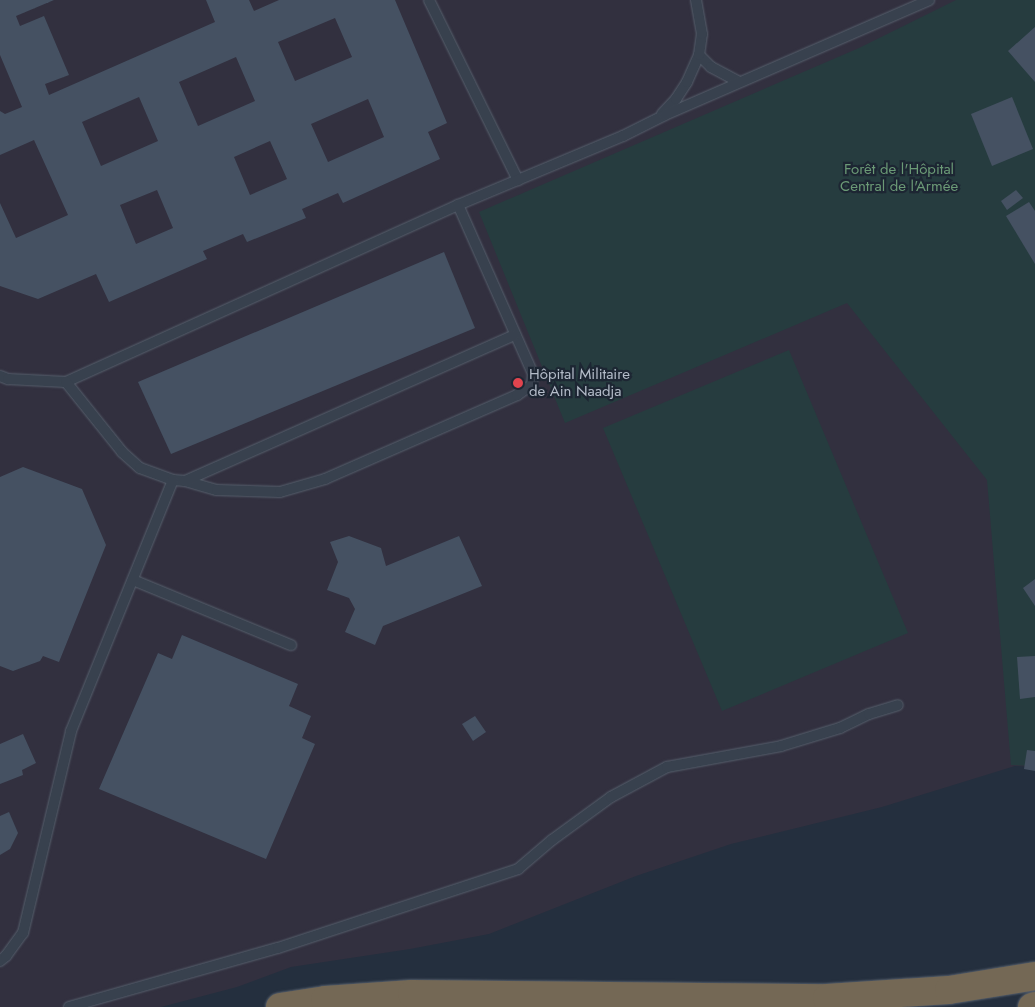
<!DOCTYPE html>
<html>
<head>
<meta charset="utf-8">
<style>
	body { margin:0 }
	#map { position:relative; width:1035px; height:1007px; overflow:hidden; background:#242f3e; font-family:Jost,sans-serif }
	div>[style] { position:absolute }
	.medical>* { inset:0; background:#32303f }
	.green>* { inset:0; background:#263c3f }
	.building>* { inset:0; background:#455162 }
	.roads { filter:drop-shadow(0 0 1px #565f6c) drop-shadow(0 0 1px #565f6c) }
	.lane>* { height:10px; margin:-5px; padding:0 5px; transform-origin:5px; border-radius:5px; background:#38414e }
	.highway>* { height:28px; margin:-14px; padding:0 14px; transform-origin:14px; border-radius:14px; background:#746855 }
	.dots>* { width:14px; height:14px; translate:-50% -50%; box-sizing:border-box; border:2px solid #1d2633; border-radius:50% }
	span { translate:-50% -50%; white-space:nowrap; text-align:center; line-height:1.15; -webkit-text-stroke:4.5px #1d2633; paint-order:stroke }
	.park-label { font-size:15px; color:#6b9a76 }
	.poi-label { font-size:15px; color:#b4bcc9 }
	.left { translate:0 -50%; text-align:left }
</style>
</head>
<body>
<div id="map">
	<div class="medical">
		<div style="clip-path:polygon(0 0,1035px 0,1035px 767px,1015px 766px,882px 807px,731px 844px,636px 876px,489px 934px,410px 949px,291px 967px,237px 987px,161px 1007px,0 1007px)"></div>
	</div>
	<div class="green">
		<div style="clip-path:polygon(956px 0,1035px 0,1035px 766px,1011px 765px,987px 480px,847px 303px,565px 423px,479px 212px,859px 48px)"></div>
		<div style="clip-path:polygon(789px 350px,908px 633px,722px 711px,603px 428px)"></div>
	</div>
	<div class="building">
		<div style="clip-path:polygon(evenodd,0 0,54px 0,16px 16px,20px 26px,44px 16px,69px 75px,45px 84px,49px 95px,215px 22px,206px 0,249px 0,254px 11px,279px 0,395px 0,447px 123px,428px 132px,440px 159px,343px 203px,338px 193px,302px 209px,306px 218px,247px 242px,243px 234px,203px 251px,207px 259px,109px 302px,96px 274px,38px 299px,0 286px,0 203px,16px 238px,68px 215px,34px 140px,0 155px,0 111px,5px 114px,22px 107px,0 55px,0 0,335px 18px,352px 57px,295px 81px,278px 42px,335px 18px,0 0,236px 57px,255px 101px,198px 126px,179px 82px,236px 57px,0 0,139px 97px,158px 141px,101px 166px,82px 122px,139px 97px,0 0,368px 99px,384px 137px,328px 162px,311px 124px,368px 99px,0 0,270px 141px,287px 179px,250px 195px,234px 157px,270px 141px,0 0,157px 190px,173px 228px,136px 244px,120px 205px,157px 190px)"></div>
		<div style="clip-path:polygon(1035px 27px,1035px 82px,1008px 51px)"></div>
		<div style="clip-path:polygon(1012px 97px,1033px 149px,992px 166px,971px 114px)"></div>
		<div style="clip-path:polygon(1016px 190px,1023px 198px,1007px 210px,1001px 201px)"></div>
		<div style="clip-path:polygon(1029px 202px,1035px 211px,1035px 264px,1006px 216px)"></div>
		<div style="clip-path:polygon(444px 252px,475px 328px,171px 454px,138px 382px)"></div>
		<div style="clip-path:polygon(23px 467px,82px 489px,106px 545px,59px 662px,43px 656px,40px 661px,13px 671px,0 666px,0 477px)"></div>
		<div style="clip-path:polygon(349px 536px,381px 548px,386px 566px,459px 536px,482px 586px,383px 626px,375px 645px,345px 632px,355px 609px,349px 598px,327px 590px,338px 562px,330px 542px)"></div>
		<div style="clip-path:polygon(1035px 579px,1035px 606px,1023px 588px)"></div>
		<div style="clip-path:polygon(182px 635px,298px 684px,289px 706px,311px 716px,302px 738px,315px 744px,266px 859px,99px 789px,158px 653px,172px 659px)"></div>
		<div style="clip-path:polygon(1035px 656px,1035px 697px,1020px 699px,1017px 657px)"></div>
		<div style="clip-path:polygon(475px 716px,486px 732px,473px 741px,462px 724px)"></div>
		<div style="clip-path:polygon(23px 734px,36px 763px,22px 770px,23px 775px,0 784px,0 744px)"></div>
		<div style="clip-path:polygon(1027px 750px,1035px 751px,1035px 771px,1024px 769px)"></div>
		<div style="clip-path:polygon(9px 812px,18px 833px,10px 849px,0 855px,0 816px)"></div>
	</div>
	<div class="roads">
		<div class="lane">
			<div style="left:429px;top:0;width:201px;rotate:63.7deg"></div>
			<div style="left:699px;top:55px;width:17px;rotate:45deg"></div>
			<div style="left:711px;top:67px;width:32px;rotate:28deg"></div>
			<div style="left:662px;top:114px;width:21px;rotate:-47deg"></div>
			<div style="left:676px;top:99px;width:20px;rotate:-57deg"></div>
			<div style="left:687px;top:82px;width:30px;rotate:-66deg"></div>
			<div style="left:699px;top:55px;width:21px;rotate:-82deg"></div>
			<div style="left:702px;top:34px;width:35px;rotate:-100deg"></div>
			<div style="left:0;top:376px;width:9px;rotate:21deg"></div>
			<div style="left:8px;top:379px;width:58px;rotate:3deg"></div>
			<div style="left:66px;top:382px;width:430px;rotate:-24.3deg"></div>
			<div style="left:458px;top:205px;width:179px;rotate:-22.7deg"></div>
			<div style="left:623px;top:136px;width:47px;rotate:-26.6deg"></div>
			<div style="left:665px;top:115px;width:288px;rotate:-23.5deg"></div>
			<div style="left:66px;top:382px;width:90px;rotate:51.3deg"></div>
			<div style="left:122px;top:452px;width:24px;rotate:42deg"></div>
			<div style="left:140px;top:468px;width:35px;rotate:20deg"></div>
			<div style="left:173px;top:480px;width:12px;rotate:5deg"></div>
			<div style="left:185px;top:481px;width:33px;rotate:16deg"></div>
			<div style="left:217px;top:490px;width:63px;rotate:1.8deg"></div>
			<div style="left:280px;top:492px;width:47px;rotate:-16.1deg"></div>
			<div style="left:325px;top:479px;width:210px;rotate:-23.6deg"></div>
			<div style="left:517px;top:395px;width:18px;rotate:-34deg"></div>
			<div style="left:532px;top:385px;width:11px;rotate:-85deg"></div>
			<div style="left:533px;top:374px;width:185px;rotate:-113.9deg"></div>
			<div style="left:185px;top:481px;width:361px;rotate:-23.9deg"></div>
			<div style="left:133px;top:580px;width:171px;rotate:22.4deg"></div>
			<div style="left:0;top:961px;width:8px;rotate:-40deg"></div>
			<div style="left:6px;top:956px;width:29px;rotate:-54deg"></div>
			<div style="left:23px;top:933px;width:208px;rotate:-76.6deg"></div>
			<div style="left:71px;top:731px;width:271px;rotate:-67.9deg"></div>
			<div style="left:69px;top:1007px;width:217px;rotate:-15.8deg"></div>
			<div style="left:278px;top:948px;width:253px;rotate:-18.2deg"></div>
			<div style="left:518px;top:869px;width:45px;rotate:-40.5deg"></div>
			<div style="left:552px;top:840px;width:73px;rotate:-36.1deg"></div>
			<div style="left:611px;top:797px;width:64px;rotate:-28.2deg"></div>
			<div style="left:667px;top:767px;width:116px;rotate:-10.4deg"></div>
			<div style="left:781px;top:746px;width:62px;rotate:-17deg"></div>
			<div style="left:840px;top:728px;width:32px;rotate:-26deg"></div>
			<div style="left:869px;top:714px;width:30px;rotate:-17deg"></div>
		</div>
		<div class="highway">
			<div style="left:280px;top:1007px;width:46px;rotate:-8.8deg"></div>
			<div style="left:325px;top:1000px;width:87px;rotate:-3.9deg"></div>
			<div style="left:412px;top:994px;width:415px;rotate:0.6deg"></div>
			<div style="left:827px;top:998px;width:122px;rotate:-3.8deg"></div>
			<div style="left:949px;top:990px;width:87px;rotate:-9.2deg"></div>
			<div style="left:1032px;top:1007px;width:3px;rotate:-18deg"></div>
		</div>
	</div>
	<div class="dots">
		<div style="left:518px;top:383px;background:#e0444e"></div>
	</div>
	<div class="park-label">
		<span style="left:899px;top:178px">Forêt de l'Hôpital<br>Central de l'Armée</span>
	</div>
	<div class="poi-label">
		<span class="left" style="left:529px;top:383px">Hôpital Militaire<br>de Ain Naadja</span>
	</div>
</div>
</body>
</html>
